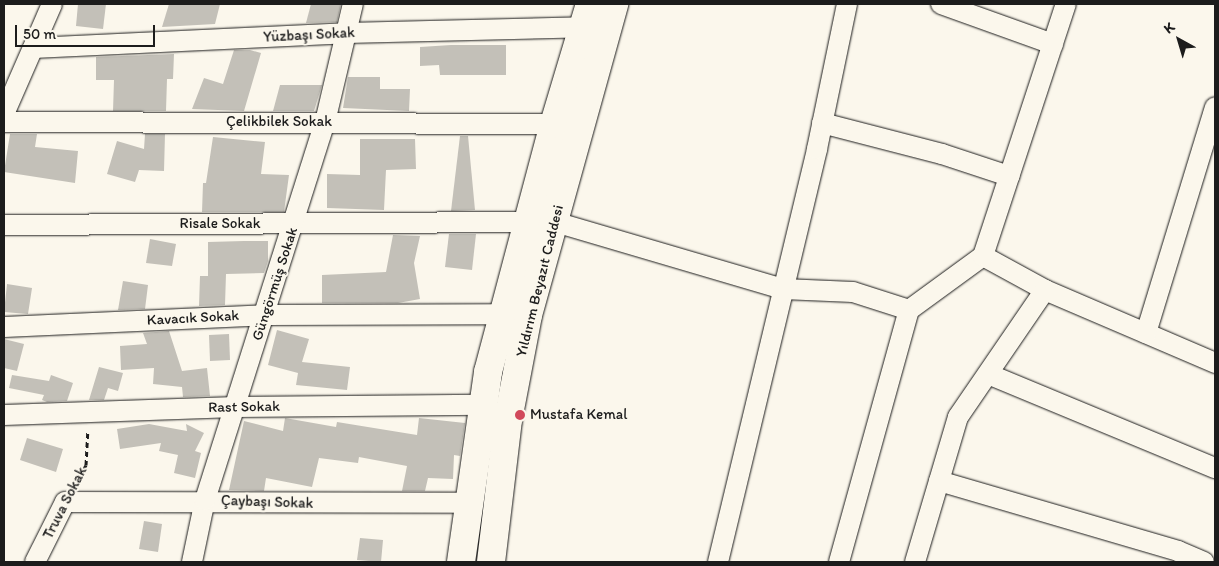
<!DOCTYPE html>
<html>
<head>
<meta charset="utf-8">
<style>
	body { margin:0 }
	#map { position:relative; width:1219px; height:566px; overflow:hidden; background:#fbf7ec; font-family:Itim,sans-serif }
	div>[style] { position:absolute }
	.building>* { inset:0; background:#c3c0b8 }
	.path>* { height:3px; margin-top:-1.5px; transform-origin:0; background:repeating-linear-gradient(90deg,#1c1c1c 0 5px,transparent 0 9px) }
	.roads { filter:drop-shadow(0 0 1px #1c1c1c) drop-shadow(0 0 1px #1c1c1c) }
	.minor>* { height:20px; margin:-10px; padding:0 10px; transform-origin:10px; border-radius:10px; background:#fbf7ec }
	.secondary>* { height:28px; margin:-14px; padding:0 14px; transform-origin:14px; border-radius:14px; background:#fbf7ec }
	.dots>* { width:14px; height:14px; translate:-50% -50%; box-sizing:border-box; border:2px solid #fbf7ec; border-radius:50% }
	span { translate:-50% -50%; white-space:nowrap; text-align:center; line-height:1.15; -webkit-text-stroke:4px #fbf7ec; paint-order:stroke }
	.street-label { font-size:15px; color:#1c1c1c }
	.poi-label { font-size:15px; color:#1c1c1c }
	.left { translate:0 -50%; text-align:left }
	.frame { position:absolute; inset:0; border:5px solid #1c1c1c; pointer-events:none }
	.north { position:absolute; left:1154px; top:15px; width:50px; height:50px; -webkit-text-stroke:4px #fbf7ec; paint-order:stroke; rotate:321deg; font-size:14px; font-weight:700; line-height:20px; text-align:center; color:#1c1c1c }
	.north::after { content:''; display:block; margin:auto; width:18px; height:22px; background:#1c1c1c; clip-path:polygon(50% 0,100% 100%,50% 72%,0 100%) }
	.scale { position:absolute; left:15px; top:25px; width:140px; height:22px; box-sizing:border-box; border:2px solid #1c1c1c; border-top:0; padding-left:6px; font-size:15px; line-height:18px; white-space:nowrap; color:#1c1c1c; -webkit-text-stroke:4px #fbf7ec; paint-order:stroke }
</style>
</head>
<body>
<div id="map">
	<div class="building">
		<div style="clip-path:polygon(78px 4px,106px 4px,103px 29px,76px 26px)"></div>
		<div style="clip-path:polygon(169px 4px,220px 4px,215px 24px,162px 27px)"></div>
		<div style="clip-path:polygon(311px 4px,341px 4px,337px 22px,306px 23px)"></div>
		<div style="clip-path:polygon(451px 45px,506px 45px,506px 75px,440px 75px,439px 65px,420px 66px,420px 47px)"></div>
		<div style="clip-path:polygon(234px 50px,250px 50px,261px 53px,244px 111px,192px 109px,204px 78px,223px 84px)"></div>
		<div style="clip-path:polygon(174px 54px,173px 79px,167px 79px,166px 111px,113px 111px,114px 80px,96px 80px,96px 57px)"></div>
		<div style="clip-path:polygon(348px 77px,380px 77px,380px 89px,410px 89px,409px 111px,343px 108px)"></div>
		<div style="clip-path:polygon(280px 85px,322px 85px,314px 111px,273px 111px)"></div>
		<div style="clip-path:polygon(10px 134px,37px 134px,35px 147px,78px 151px,75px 183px,4px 172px)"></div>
		<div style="clip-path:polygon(145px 134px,165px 134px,164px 171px,139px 170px,135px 182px,107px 174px,117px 141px,144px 149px)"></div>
		<div style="clip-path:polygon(460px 136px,468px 136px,475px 210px,451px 211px)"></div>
		<div style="clip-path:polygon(213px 137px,265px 142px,261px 174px,289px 175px,284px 212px,202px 212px,203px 183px,206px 183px)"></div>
		<div style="clip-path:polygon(360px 139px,415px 139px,416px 169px,386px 170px,384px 210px,327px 208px,327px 174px,360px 175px)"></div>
		<div style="clip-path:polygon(449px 234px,476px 234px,472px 270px,445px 267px)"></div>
		<div style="clip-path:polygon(393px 235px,420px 236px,414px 263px,420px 299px,398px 303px,322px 303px,322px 275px,386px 272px)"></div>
		<div style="clip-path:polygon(150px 239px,176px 244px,172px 266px,146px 263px)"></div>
		<div style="clip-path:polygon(244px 241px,268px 241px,268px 261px,264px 273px,226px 274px,225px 305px,199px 306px,200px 276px,208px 276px,208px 242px)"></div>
		<div style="clip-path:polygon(123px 281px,148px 285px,145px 309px,118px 310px)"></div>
		<div style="clip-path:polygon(7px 284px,32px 288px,28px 314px,4px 312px)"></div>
		<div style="clip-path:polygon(277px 330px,309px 339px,302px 362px,350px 367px,347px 390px,296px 385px,298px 373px,268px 365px)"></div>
		<div style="clip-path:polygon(169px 331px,182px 371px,207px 368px,210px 396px,183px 397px,182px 387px,153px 384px,154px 368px,121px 370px,120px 346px,147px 344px,143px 333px)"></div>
		<div style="clip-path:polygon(229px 334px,230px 360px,210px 361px,209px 335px)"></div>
		<div style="clip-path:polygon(4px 339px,24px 344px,17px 371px,4px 368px)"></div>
		<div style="clip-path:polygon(99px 367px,123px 373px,118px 391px,108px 388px,104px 400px,89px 400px)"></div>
		<div style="clip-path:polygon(12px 375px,49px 381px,51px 375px,73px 383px,67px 401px,47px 402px,42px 400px,44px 395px,9px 388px)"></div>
		<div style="clip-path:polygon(285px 418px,336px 427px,337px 422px,417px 435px,419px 418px,465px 423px,460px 456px,454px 455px,453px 479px,428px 478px,425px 491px,402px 491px,407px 466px,359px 457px,358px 463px,319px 458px,312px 487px,266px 478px,264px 491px,229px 490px,244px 421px,283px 431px)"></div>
		<div style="clip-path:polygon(149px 424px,187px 431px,186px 424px,204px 433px,195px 451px,201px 453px,195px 478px,174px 473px,178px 455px,159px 451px,161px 443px,120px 449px,117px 429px)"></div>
		<div style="clip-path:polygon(27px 438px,63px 449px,56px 472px,20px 460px)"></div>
		<div style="clip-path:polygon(144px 521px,162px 524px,158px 552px,139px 549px)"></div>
		<div style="clip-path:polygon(360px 538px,383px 540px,381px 562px,357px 560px)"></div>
	</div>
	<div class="path">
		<div style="left:75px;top:484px;width:22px;rotate:-60deg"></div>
		<div style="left:86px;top:465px;width:35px;rotate:-87deg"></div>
	</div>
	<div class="roads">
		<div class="minor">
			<div style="left:941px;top:4px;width:119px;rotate:19.7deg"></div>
			<div style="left:33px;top:48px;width:313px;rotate:-2.7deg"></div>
			<div style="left:346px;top:33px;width:238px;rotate:-1.4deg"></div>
			<div style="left:4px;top:114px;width:120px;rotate:-66.4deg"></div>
			<div style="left:4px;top:122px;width:550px;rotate:0.21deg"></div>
			<div style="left:822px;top:123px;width:124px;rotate:14.5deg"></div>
			<div style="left:942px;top:154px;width:71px;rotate:18.2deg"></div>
			<div style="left:555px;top:222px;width:238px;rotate:16.4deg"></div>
			<div style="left:783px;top:289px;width:70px;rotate:2.5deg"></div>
			<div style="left:853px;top:292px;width:59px;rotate:17.8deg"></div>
			<div style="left:4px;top:225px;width:523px;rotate:-0.33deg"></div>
			<div style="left:983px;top:256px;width:71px;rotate:28.7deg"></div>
			<div style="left:1045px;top:290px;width:185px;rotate:23.2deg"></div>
			<div style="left:4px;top:327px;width:261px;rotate:-2.6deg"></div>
			<div style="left:265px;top:315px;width:237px;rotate:-0.2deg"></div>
			<div style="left:1146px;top:333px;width:236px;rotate:-73deg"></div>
			<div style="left:988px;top:374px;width:246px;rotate:22.5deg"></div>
			<div style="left:4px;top:415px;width:232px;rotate:-2deg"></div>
			<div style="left:236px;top:407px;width:248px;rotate:-0.5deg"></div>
			<div style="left:939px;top:481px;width:249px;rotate:16.3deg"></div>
			<div style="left:1178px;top:551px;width:28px;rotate:23deg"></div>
			<div style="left:35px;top:562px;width:67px;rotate:-63.4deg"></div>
			<div style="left:65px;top:502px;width:404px;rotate:0.1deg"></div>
			<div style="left:192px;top:562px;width:63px;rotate:-78.2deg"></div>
			<div style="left:205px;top:500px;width:397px;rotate:-72.4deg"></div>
			<div style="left:325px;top:122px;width:121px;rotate:-76.7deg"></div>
			<div style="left:718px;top:562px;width:425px;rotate:-76.5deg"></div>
			<div style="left:817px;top:149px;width:148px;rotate:-78.3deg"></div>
			<div style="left:839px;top:562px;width:262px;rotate:-74.5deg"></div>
			<div style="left:909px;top:310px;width:92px;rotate:-36.1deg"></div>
			<div style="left:983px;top:256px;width:265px;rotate:-71.8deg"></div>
			<div style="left:915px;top:562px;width:151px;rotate:-73.5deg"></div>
			<div style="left:958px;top:417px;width:154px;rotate:-55.6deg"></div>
		</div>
		<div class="secondary">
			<div style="left:461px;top:562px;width:192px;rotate:-81.9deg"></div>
			<div style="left:488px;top:372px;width:257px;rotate:-75.1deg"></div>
			<div style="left:554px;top:124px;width:125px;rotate:-73.3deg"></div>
			<div style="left:491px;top:562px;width:143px;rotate:-83.2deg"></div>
			<div style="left:508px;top:420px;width:107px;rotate:-79.2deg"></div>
			<div style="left:528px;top:315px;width:323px;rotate:-74.5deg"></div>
		</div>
	</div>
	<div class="dots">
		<div style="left:520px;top:415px;background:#d1495b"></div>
	</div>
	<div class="street-label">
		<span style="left:309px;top:35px;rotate:-3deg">Yüzbaşı Sokak</span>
		<span style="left:279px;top:122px">Çelikbilek Sokak</span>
		<span style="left:220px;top:224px">Risale Sokak</span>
		<span style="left:540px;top:281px;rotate:-76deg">Yıldırım Beyazıt Caddesi</span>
		<span style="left:275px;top:284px;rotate:-72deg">Güngörmüş Sokak</span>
		<span style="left:193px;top:318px;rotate:-3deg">Kavacık Sokak</span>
		<span style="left:244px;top:407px;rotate:-1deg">Rast Sokak</span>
		<span style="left:267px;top:502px;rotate:2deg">Çaybaşı Sokak</span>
		<span style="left:65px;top:503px;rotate:-63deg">Truva Sokak</span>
	</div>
	<div class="poi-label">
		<span class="left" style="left:530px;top:415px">Mustafa Kemal</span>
	</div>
	<div class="frame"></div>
	<div class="north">K</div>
	<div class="scale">50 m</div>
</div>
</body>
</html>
